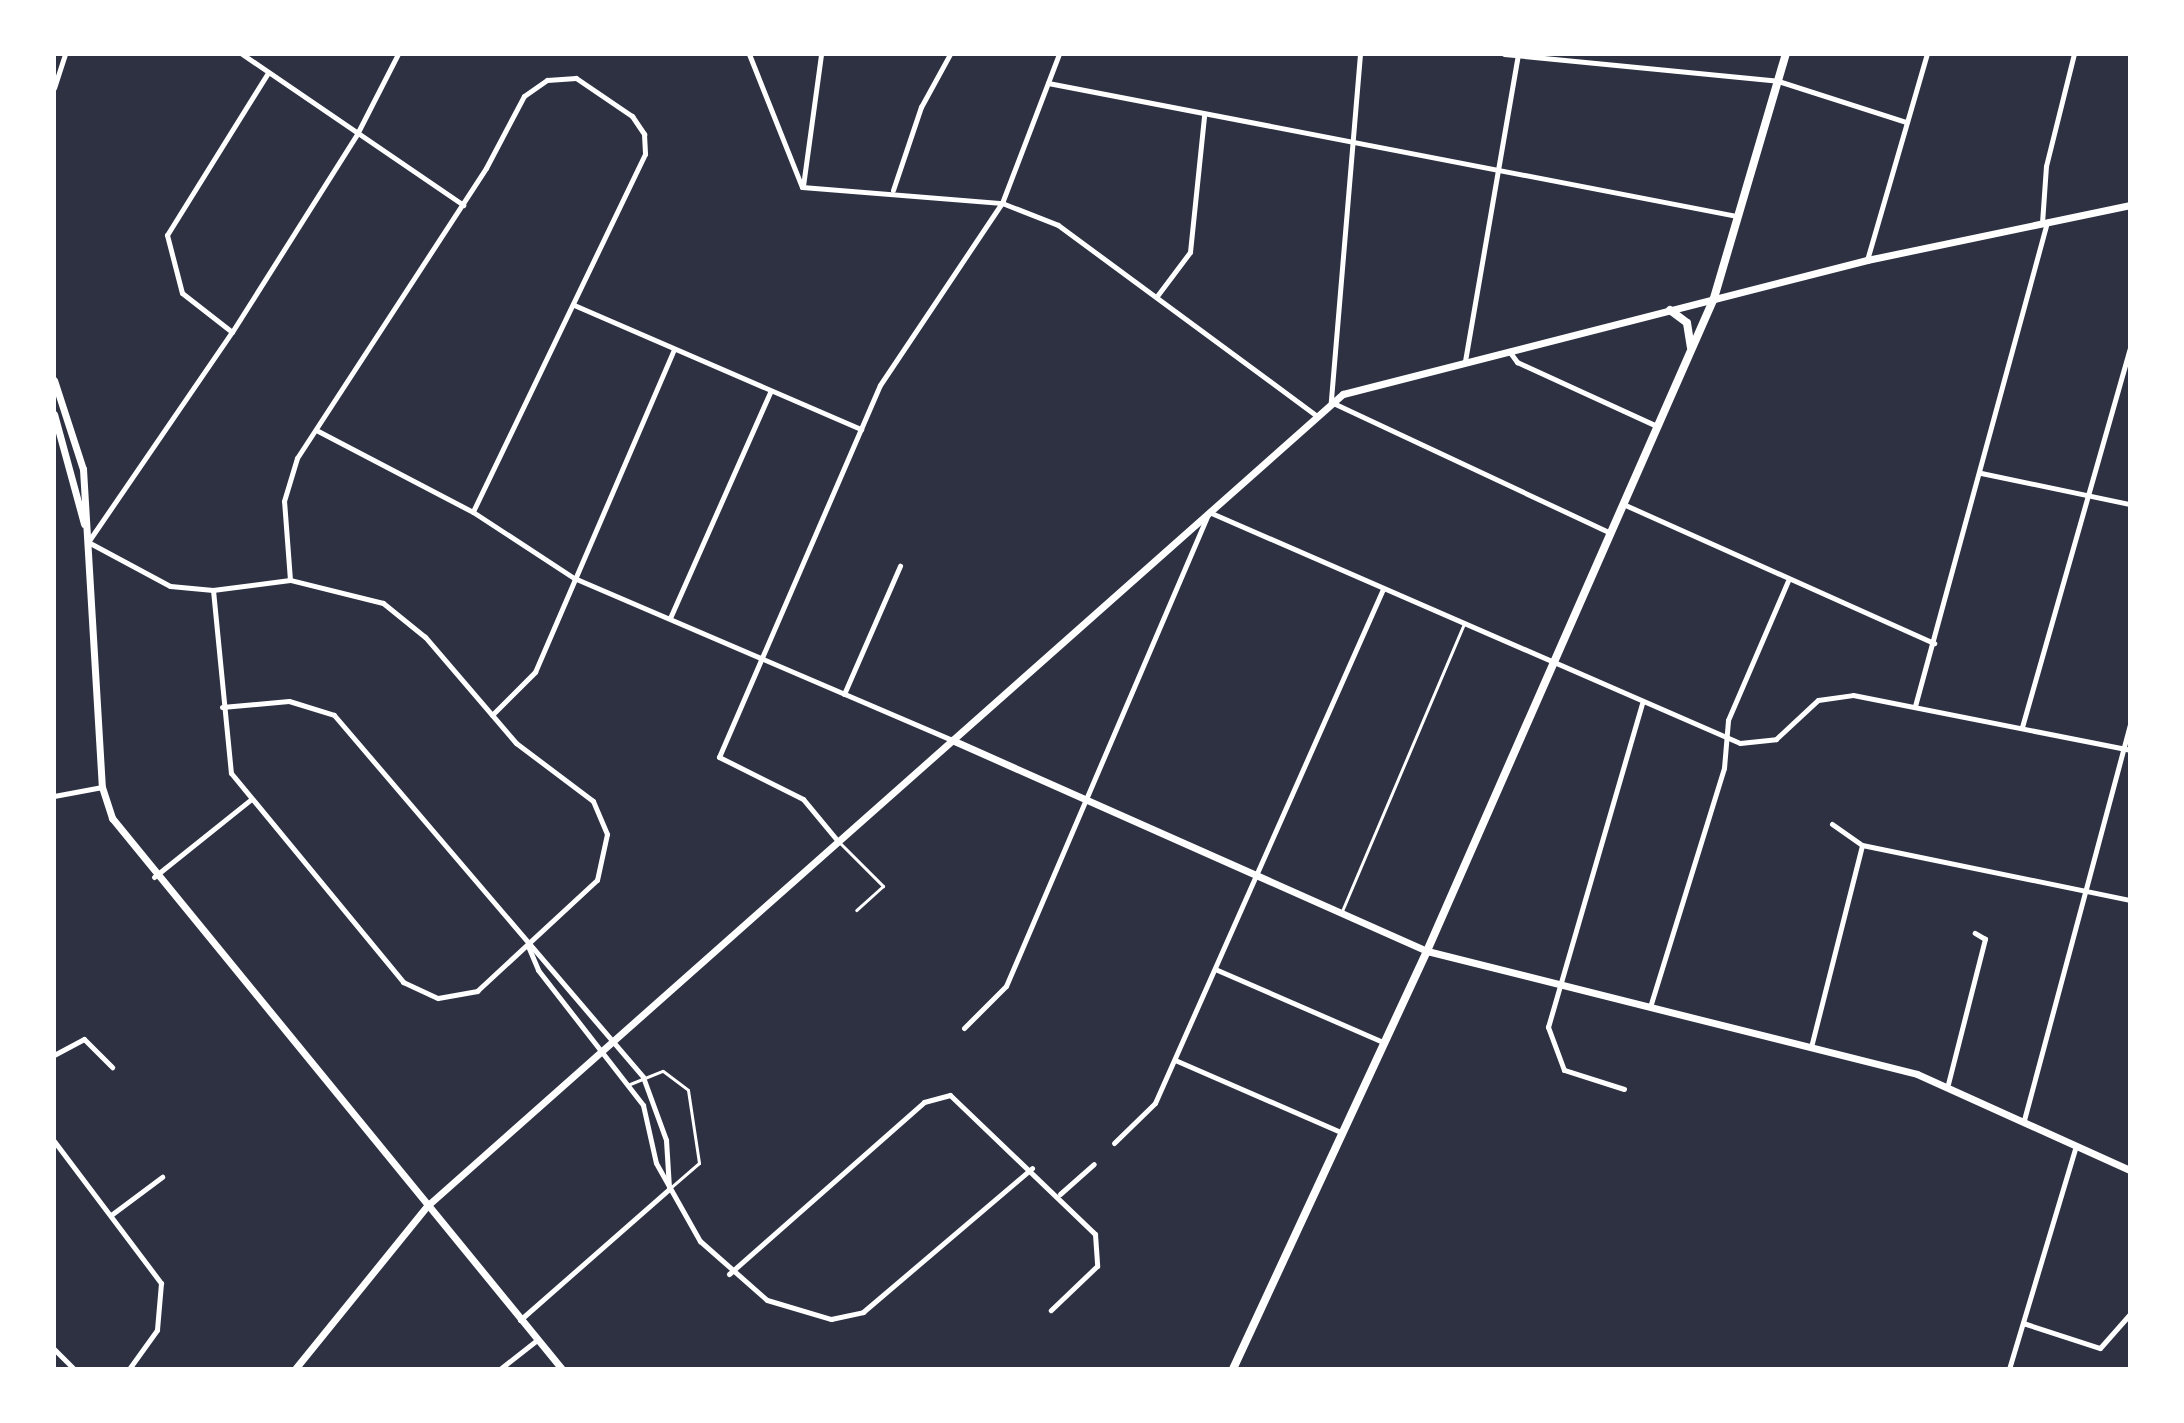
<!DOCTYPE html>
<html>
<head>
<meta charset="utf-8">
<style>
	body { margin:0 }
	#map { position:relative; width:2184px; height:1423px; overflow:hidden; background:#2d3142; font-family:Helvetica,sans-serif }
	div>[style] { position:absolute }
	.service>* { height:3px; margin:-1.5px; padding:0 1.5px; transform-origin:1.5px; border-radius:1.5px; background:#fff }
	.minor>* { height:5px; margin:-2.5px; padding:0 2.5px; transform-origin:2.5px; border-radius:2.5px; background:#fff }
	.secondary>* { height:7px; margin:-3.5px; padding:0 3.5px; transform-origin:3.5px; border-radius:3.5px; background:#fff }
	.primary>* { height:8px; margin:-4px; padding:0 4px; transform-origin:4px; border-radius:4px; background:#fff }
	span { translate:-50% -50%; white-space:nowrap; text-align:center; line-height:1.15; -webkit-text-stroke:6px #fff; paint-order:stroke }
	.frame { position:absolute; inset:0; border:56px solid #fff; pointer-events:none }
</style>
</head>
<body>
<div id="map">
	<div class="service">
		<div style="left:840px;top:843px;width:61px;rotate:45deg"></div>
		<div style="left:883px;top:886px;width:36px;rotate:138deg"></div>
		<div style="left:1342px;top:911px;width:312px;rotate:-67deg"></div>
		<div style="left:630px;top:1084px;width:35px;rotate:-22deg"></div>
		<div style="left:663px;top:1071px;width:31px;rotate:37deg"></div>
		<div style="left:688px;top:1090px;width:74px;rotate:81.4deg"></div>
		<div style="left:699px;top:1163px;width:40px;rotate:139deg"></div>
	</div>
	<div class="minor">
		<div style="left:242px;top:54px;width:268px;rotate:34.3deg"></div>
		<div style="left:749px;top:54px;width:143px;rotate:68.3deg"></div>
		<div style="left:802px;top:187px;width:201px;rotate:4.6deg"></div>
		<div style="left:1002px;top:203px;width:60px;rotate:21.4deg"></div>
		<div style="left:1058px;top:225px;width:320px;rotate:36.4deg"></div>
		<div style="left:1360px;top:54px;width:349px;rotate:94.8deg"></div>
		<div style="left:1331px;top:402px;width:307px;rotate:25.1deg"></div>
		<div style="left:1504px;top:54px;width:275px;rotate:5.6deg"></div>
		<div style="left:1778px;top:81px;width:134px;rotate:17.8deg"></div>
		<div style="left:1048px;top:83px;width:702px;rotate:10.93deg"></div>
		<div style="left:54px;top:88px;width:36px;rotate:-72deg"></div>
		<div style="left:803px;top:186px;width:133px;rotate:-82.2deg"></div>
		<div style="left:893px;top:190px;width:88px;rotate:-71.4deg"></div>
		<div style="left:921px;top:107px;width:60px;rotate:-61.3deg"></div>
		<div style="left:2042px;top:223px;width:57px;rotate:-86deg"></div>
		<div style="left:2046px;top:166px;width:115px;rotate:-76deg"></div>
		<div style="left:1867px;top:260px;width:215px;rotate:-73.8deg"></div>
		<div style="left:1157px;top:296px;width:55px;rotate:-53.1deg"></div>
		<div style="left:1190px;top:252px;width:137px;rotate:-84.1deg"></div>
		<div style="left:574px;top:305px;width:313px;rotate:23.4deg"></div>
		<div style="left:232px;top:332px;width:63px;rotate:-142deg"></div>
		<div style="left:182px;top:293px;width:60px;rotate:-104.5deg"></div>
		<div style="left:167px;top:235px;width:191px;rotate:-58.1deg"></div>
		<div style="left:1509px;top:351px;width:14px;rotate:54deg"></div>
		<div style="left:1517px;top:362px;width:154px;rotate:24.6deg"></div>
		<div style="left:1465px;top:361px;width:311px;rotate:-80.2deg"></div>
		<div style="left:318px;top:431px;width:175px;rotate:27.6deg"></div>
		<div style="left:473px;top:512px;width:121px;rotate:33.2deg"></div>
		<div style="left:574px;top:578px;width:411px;rotate:23.2deg"></div>
		<div style="left:1981px;top:473px;width:152px;rotate:11.8deg"></div>
		<div style="left:1623px;top:504px;width:341px;rotate:24.1deg"></div>
		<div style="left:290px;top:580px;width:79px;rotate:-94.3deg"></div>
		<div style="left:284px;top:501px;width:45px;rotate:-73.2deg"></div>
		<div style="left:297px;top:458px;width:346px;rotate:-56.9deg"></div>
		<div style="left:486px;top:168px;width:81px;rotate:-62.2deg"></div>
		<div style="left:524px;top:96px;width:28px;rotate:-35deg"></div>
		<div style="left:547px;top:80px;width:29px;rotate:-4deg"></div>
		<div style="left:576px;top:78px;width:68px;rotate:34.2deg"></div>
		<div style="left:632px;top:116px;width:22px;rotate:56deg"></div>
		<div style="left:644px;top:134px;width:20px;rotate:87deg"></div>
		<div style="left:645px;top:154px;width:397px;rotate:115.7deg"></div>
		<div style="left:213px;top:590px;width:184px;rotate:84.4deg"></div>
		<div style="left:231px;top:773px;width:271px;rotate:50.5deg"></div>
		<div style="left:403px;top:982px;width:38px;rotate:25deg"></div>
		<div style="left:438px;top:998px;width:40px;rotate:-10deg"></div>
		<div style="left:477px;top:991px;width:163px;rotate:-42.8deg"></div>
		<div style="left:597px;top:880px;width:47px;rotate:-77.7deg"></div>
		<div style="left:607px;top:834px;width:36px;rotate:-113deg"></div>
		<div style="left:593px;top:801px;width:96px;rotate:-143deg"></div>
		<div style="left:516px;top:743px;width:140px;rotate:-130.6deg"></div>
		<div style="left:425px;top:637px;width:54px;rotate:-141deg"></div>
		<div style="left:383px;top:603px;width:96px;rotate:-166.1deg"></div>
		<div style="left:290px;top:580px;width:78px;rotate:172.6deg"></div>
		<div style="left:213px;top:590px;width:43px;rotate:-174.7deg"></div>
		<div style="left:170px;top:586px;width:93px;rotate:-151.8deg"></div>
		<div style="left:88px;top:542px;width:255px;rotate:-55.6deg"></div>
		<div style="left:232px;top:332px;width:234px;rotate:-57.7deg"></div>
		<div style="left:357px;top:134px;width:90px;rotate:-62.9deg"></div>
		<div style="left:670px;top:618px;width:247px;rotate:-66.1deg"></div>
		<div style="left:844px;top:694px;width:140px;rotate:-66.4deg"></div>
		<div style="left:1915px;top:706px;width:502px;rotate:-74.74deg"></div>
		<div style="left:222px;top:707px;width:67px;rotate:-5.1deg"></div>
		<div style="left:289px;top:701px;width:47px;rotate:17.3deg"></div>
		<div style="left:334px;top:715px;width:476px;rotate:49.5deg"></div>
		<div style="left:643px;top:1077px;width:67px;rotate:69.9deg"></div>
		<div style="left:666px;top:1140px;width:48px;rotate:86.4deg"></div>
		<div style="left:492px;top:715px;width:61px;rotate:-45deg"></div>
		<div style="left:535px;top:672px;width:351px;rotate:-66.7deg"></div>
		<div style="left:2022px;top:727px;width:393px;rotate:-74.1deg"></div>
		<div style="left:54px;top:796px;width:49px;rotate:-10.6deg"></div>
		<div style="left:1832px;top:824px;width:37px;rotate:35deg"></div>
		<div style="left:1862px;top:845px;width:274px;rotate:11.6deg"></div>
		<div style="left:837px;top:840px;width:53px;rotate:-129.7deg"></div>
		<div style="left:803px;top:799px;width:94px;rotate:-153.4deg"></div>
		<div style="left:719px;top:757px;width:405px;rotate:-66.6deg"></div>
		<div style="left:880px;top:385px;width:219px;rotate:-56.2deg"></div>
		<div style="left:1002px;top:203px;width:160px;rotate:-69.1deg"></div>
		<div style="left:154px;top:877px;width:123px;rotate:-38.7deg"></div>
		<div style="left:528px;top:946px;width:26px;rotate:67deg"></div>
		<div style="left:538px;top:970px;width:171px;rotate:52.1deg"></div>
		<div style="left:643px;top:1105px;width:59px;rotate:77.4deg"></div>
		<div style="left:656px;top:1163px;width:90px;rotate:60.6deg"></div>
		<div style="left:700px;top:1241px;width:89px;rotate:41.4deg"></div>
		<div style="left:767px;top:1300px;width:67px;rotate:16.5deg"></div>
		<div style="left:831px;top:1319px;width:33px;rotate:-12deg"></div>
		<div style="left:863px;top:1312px;width:222px;rotate:-40.4deg"></div>
		<div style="left:1215px;top:969px;width:183px;rotate:23.5deg"></div>
		<div style="left:1650px;top:1007px;width:250px;rotate:-72.8deg"></div>
		<div style="left:1724px;top:768px;width:48px;rotate:-85.2deg"></div>
		<div style="left:1728px;top:720px;width:151px;rotate:-66.7deg"></div>
		<div style="left:964px;top:1028px;width:59px;rotate:-45deg"></div>
		<div style="left:1006px;top:986px;width:516px;rotate:-66.82deg"></div>
		<div style="left:1209px;top:512px;width:579px;rotate:23.51deg"></div>
		<div style="left:1740px;top:743px;width:36px;rotate:-6deg"></div>
		<div style="left:1776px;top:739px;width:57px;rotate:-42.9deg"></div>
		<div style="left:1818px;top:700px;width:35px;rotate:-8deg"></div>
		<div style="left:1853px;top:695px;width:282px;rotate:11.2deg"></div>
		<div style="left:1811px;top:1047px;width:208px;rotate:-75.8deg"></div>
		<div style="left:54px;top:1055px;width:34px;rotate:-28deg"></div>
		<div style="left:84px;top:1039px;width:40px;rotate:45deg"></div>
		<div style="left:1175px;top:1060px;width:183px;rotate:23.5deg"></div>
		<div style="left:1948px;top:1084px;width:150px;rotate:-75.7deg"></div>
		<div style="left:1985px;top:939px;width:12px;rotate:-149deg"></div>
		<div style="left:1624px;top:1089px;width:63px;rotate:-162.4deg"></div>
		<div style="left:1564px;top:1070px;width:46px;rotate:-110.4deg"></div>
		<div style="left:1548px;top:1027px;width:337px;rotate:-73.8deg"></div>
		<div style="left:2024px;top:1120px;width:410px;rotate:-75deg"></div>
		<div style="left:54px;top:1141px;width:178px;rotate:53deg"></div>
		<div style="left:161px;top:1283px;width:47px;rotate:94.9deg"></div>
		<div style="left:157px;top:1330px;width:48px;rotate:125.7deg"></div>
		<div style="left:1114px;top:1143px;width:57px;rotate:-44.3deg"></div>
		<div style="left:1155px;top:1103px;width:562px;rotate:-66.08deg"></div>
		<div style="left:1060px;top:1194px;width:45px;rotate:-41.4deg"></div>
		<div style="left:111px;top:1215px;width:64px;rotate:-36.7deg"></div>
		<div style="left:729px;top:1274px;width:260px;rotate:-41.4deg"></div>
		<div style="left:924px;top:1102px;width:27px;rotate:-15deg"></div>
		<div style="left:950px;top:1095px;width:201px;rotate:43.8deg"></div>
		<div style="left:1095px;top:1234px;width:32px;rotate:86deg"></div>
		<div style="left:1097px;top:1266px;width:64px;rotate:136.3deg"></div>
		<div style="left:520px;top:1320px;width:198px;rotate:-41.3deg"></div>
		<div style="left:2023px;top:1323px;width:81px;rotate:18deg"></div>
		<div style="left:2100px;top:1348px;width:45px;rotate:-48.6deg"></div>
		<div style="left:54px;top:1349px;width:28px;rotate:45deg"></div>
		<div style="left:500px;top:1369px;width:47px;rotate:-38.1deg"></div>
		<div style="left:2009px;top:1369px;width:233px;rotate:-73.3deg"></div>
	</div>
	<div class="secondary">
		<div style="left:54px;top:380px;width:94px;rotate:72deg"></div>
		<div style="left:83px;top:469px;width:319px;rotate:86.6deg"></div>
		<div style="left:102px;top:787px;width:33px;rotate:72deg"></div>
		<div style="left:112px;top:818px;width:711px;rotate:50.76deg"></div>
		<div style="left:54px;top:414px;width:114px;rotate:74.7deg"></div>
		<div style="left:952px;top:740px;width:520px;rotate:23.95deg"></div>
		<div style="left:1427px;top:951px;width:505px;rotate:14.09deg"></div>
		<div style="left:1917px;top:1074px;width:234px;rotate:24.3deg"></div>
		<div style="left:295px;top:1369px;width:210px;rotate:-51deg"></div>
		<div style="left:427px;top:1206px;width:1224px;rotate:-41.56deg"></div>
		<div style="left:1343px;top:394px;width:541px;rotate:-14.34deg"></div>
		<div style="left:1867px;top:260px;width:269px;rotate:-11.8deg"></div>
	</div>
	<div class="primary">
		<div style="left:1670px;top:310px;width:21px;rotate:37deg"></div>
		<div style="left:1687px;top:323px;width:24px;rotate:81deg"></div>
		<div style="left:1233px;top:1369px;width:461px;rotate:-65.1deg"></div>
		<div style="left:1427px;top:951px;width:713px;rotate:-66.27deg"></div>
		<div style="left:1714px;top:298px;width:254px;rotate:-73.6deg"></div>
	</div>
	<div class="frame"></div>
</div>
</body>
</html>
